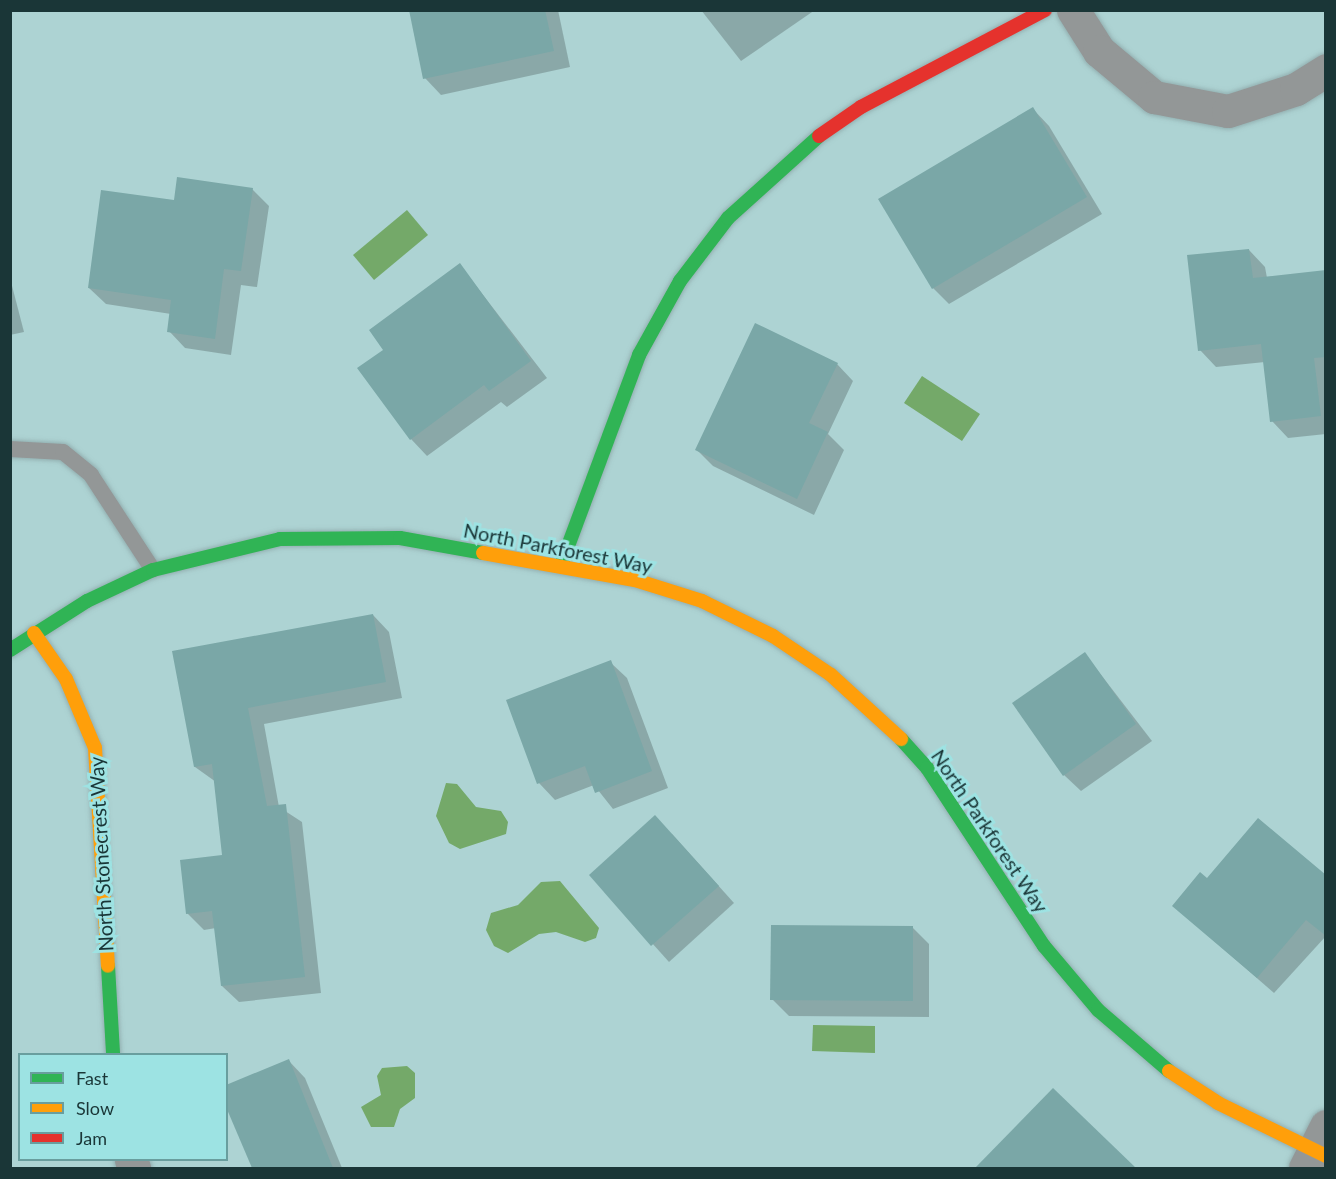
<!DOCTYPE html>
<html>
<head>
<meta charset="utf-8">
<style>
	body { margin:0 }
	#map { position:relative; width:1336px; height:1179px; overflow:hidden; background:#add3d3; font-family:Lato,sans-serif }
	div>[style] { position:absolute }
	.water>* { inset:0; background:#74a969 }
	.shadow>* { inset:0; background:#0003 }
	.building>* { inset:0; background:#7aa7a7 }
	.roads { filter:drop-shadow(0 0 2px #93b0b1) drop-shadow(0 0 2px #93b0b1) }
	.lane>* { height:16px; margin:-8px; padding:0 8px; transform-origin:8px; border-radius:8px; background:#939797 }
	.street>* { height:33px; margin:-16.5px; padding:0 16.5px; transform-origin:16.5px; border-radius:16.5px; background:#939797 }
	.fast>* { height:14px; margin:-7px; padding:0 7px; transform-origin:7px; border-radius:7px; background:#30b455 }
	.slow>* { height:14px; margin:-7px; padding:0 7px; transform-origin:7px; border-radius:7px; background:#ff9f0a }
	.jam>* { height:14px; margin:-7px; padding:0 7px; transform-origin:7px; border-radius:7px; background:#e5322d }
	span { translate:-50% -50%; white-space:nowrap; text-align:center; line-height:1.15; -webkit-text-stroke:6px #9de3e3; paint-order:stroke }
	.street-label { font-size:20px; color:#1a3637 }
	.frame { position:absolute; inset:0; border:12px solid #1a3637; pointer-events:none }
	.legend { position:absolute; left:18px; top:1053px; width:210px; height:108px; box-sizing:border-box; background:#9de3e3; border:2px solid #699e9e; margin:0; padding:8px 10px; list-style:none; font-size:18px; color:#1a3637 }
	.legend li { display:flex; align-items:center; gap:12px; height:30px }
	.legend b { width:30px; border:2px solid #699e9e }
</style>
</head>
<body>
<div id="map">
	<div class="water">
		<div style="clip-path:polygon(407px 210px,428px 235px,374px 280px,353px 255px)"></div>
		<div style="clip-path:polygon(922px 376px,980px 414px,962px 441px,904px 403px)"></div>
		<div style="clip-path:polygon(446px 783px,457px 784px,476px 807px,501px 811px,508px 822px,506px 834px,460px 849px,449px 843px,436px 816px)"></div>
		<div style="clip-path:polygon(560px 881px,599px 928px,596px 938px,585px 942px,556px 932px,539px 934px,508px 953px,494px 946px,486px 930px,491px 913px,518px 905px,541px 882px)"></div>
		<div style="clip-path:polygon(813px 1025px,875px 1026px,875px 1053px,812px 1051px)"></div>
		<div style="clip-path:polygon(407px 1066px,415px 1073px,415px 1098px,400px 1109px,394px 1127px,371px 1127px,361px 1107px,381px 1095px,377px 1076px,382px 1068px)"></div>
	</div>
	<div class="shadow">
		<div style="clip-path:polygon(410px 10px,558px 10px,570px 67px,441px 95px,425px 78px)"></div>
		<div style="clip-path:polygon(701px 10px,815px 10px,741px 61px)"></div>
		<div style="clip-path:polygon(1033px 109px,1049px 126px,1102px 214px,949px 304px,933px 288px)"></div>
		<div style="clip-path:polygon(252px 189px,269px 206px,257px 287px,241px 285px,231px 355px,185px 348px,169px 331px,171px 314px,106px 304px,89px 288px)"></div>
		<div style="clip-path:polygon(1249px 250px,1265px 267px,1267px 278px,1326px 271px,1326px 434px,1288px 438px,1272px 421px,1265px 362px,1216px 367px,1200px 350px)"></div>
		<div style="clip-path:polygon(460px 265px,547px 378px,507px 407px,501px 402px,427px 456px,411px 439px,385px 350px)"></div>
		<div style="clip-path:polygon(10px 278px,24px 332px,10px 335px)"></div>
		<div style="clip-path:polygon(837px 364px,853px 381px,828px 434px,844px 450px,814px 515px,713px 466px,697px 450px)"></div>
		<div style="clip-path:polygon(373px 615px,389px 632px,402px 698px,264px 724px,279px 807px,302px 822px,321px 993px,239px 1002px,222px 986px,216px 928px,204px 930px,187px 913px,224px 857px,216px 782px,195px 767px,174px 652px)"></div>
		<div style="clip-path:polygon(1085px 654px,1152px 741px,1081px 791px,1064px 775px)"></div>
		<div style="clip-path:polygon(610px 662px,627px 678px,668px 788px,613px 809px,594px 785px,555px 800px,539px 783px)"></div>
		<div style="clip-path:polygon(672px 834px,734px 903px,669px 962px,591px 875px)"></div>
		<div style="clip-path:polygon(1326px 877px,1326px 936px,1274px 993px,1174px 906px,1207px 880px)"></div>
		<div style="clip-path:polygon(913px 928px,929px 944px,929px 1017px,789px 1016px,772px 999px)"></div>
		<div style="clip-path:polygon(289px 1061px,305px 1078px,342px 1168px,254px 1168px,226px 1103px)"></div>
		<div style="clip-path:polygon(1053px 1090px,1134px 1168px,994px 1168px,985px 1160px)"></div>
	</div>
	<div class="building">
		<div style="clip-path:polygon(409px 10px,545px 10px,554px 51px,423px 79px)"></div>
		<div style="clip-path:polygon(1033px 107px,1087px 197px,932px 289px,878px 199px)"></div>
		<div style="clip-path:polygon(177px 177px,253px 188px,241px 271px,224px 269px,215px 339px,167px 332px,171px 300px,88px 288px,101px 190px,174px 200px)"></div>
		<div style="clip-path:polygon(1249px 249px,1253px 278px,1326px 270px,1326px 357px,1314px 358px,1321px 416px,1270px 422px,1261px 344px,1198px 351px,1187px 255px)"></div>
		<div style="clip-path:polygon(460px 263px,531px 361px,489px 391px,484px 385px,410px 440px,357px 368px,383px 350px,369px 330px)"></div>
		<div style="clip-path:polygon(755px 323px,838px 363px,809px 423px,828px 432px,797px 499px,695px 450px)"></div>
		<div style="clip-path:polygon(373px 614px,386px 682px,248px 708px,267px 806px,286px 804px,305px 977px,221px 986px,212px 911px,186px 914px,180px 860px,222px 855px,212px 764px,194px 767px,172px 651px)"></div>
		<div style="clip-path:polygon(1085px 652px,1136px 724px,1063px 776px,1012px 703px)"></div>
		<div style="clip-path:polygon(611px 660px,652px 771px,595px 793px,585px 766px,537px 784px,506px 700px)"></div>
		<div style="clip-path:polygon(655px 815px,719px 886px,651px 946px,589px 875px)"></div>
		<div style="clip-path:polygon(1258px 818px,1326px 875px,1326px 936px,1306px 920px,1257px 978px,1172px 906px,1200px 872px,1207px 878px)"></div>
		<div style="clip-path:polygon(771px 925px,913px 926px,913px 1001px,770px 1000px)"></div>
		<div style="clip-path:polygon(289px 1059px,333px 1168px,252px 1168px,226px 1107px,226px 1085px)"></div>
		<div style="clip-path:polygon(1053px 1088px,1136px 1168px,975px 1168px)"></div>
	</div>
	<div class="roads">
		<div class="lane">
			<div style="left:10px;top:449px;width:53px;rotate:3.2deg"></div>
			<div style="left:63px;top:452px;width:36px;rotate:39deg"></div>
			<div style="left:91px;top:475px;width:113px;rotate:56.9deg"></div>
		</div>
		<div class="street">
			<div style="left:1073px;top:10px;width:49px;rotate:57.6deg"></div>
			<div style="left:1099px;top:51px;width:72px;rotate:39.9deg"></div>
			<div style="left:1154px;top:97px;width:75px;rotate:10.7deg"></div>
			<div style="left:1228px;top:111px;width:71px;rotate:-17.9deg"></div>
			<div style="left:1296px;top:89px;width:36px;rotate:-32deg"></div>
			<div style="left:131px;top:1160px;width:9px;rotate:69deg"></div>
			<div style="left:1305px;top:1168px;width:47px;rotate:-63.4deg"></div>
		</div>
		<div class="fast">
			<div style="left:561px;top:565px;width:224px;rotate:-69.6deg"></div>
			<div style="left:639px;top:355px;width:85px;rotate:-61deg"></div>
			<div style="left:680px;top:281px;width:79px;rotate:-52.7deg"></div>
			<div style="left:728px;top:218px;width:122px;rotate:-42deg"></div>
			<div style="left:10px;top:650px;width:91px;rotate:-32.5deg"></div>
			<div style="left:87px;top:601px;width:73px;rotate:-25.2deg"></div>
			<div style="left:153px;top:570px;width:131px;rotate:-13.7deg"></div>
			<div style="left:280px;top:539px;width:120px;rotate:-0.5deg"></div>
			<div style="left:400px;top:538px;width:84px;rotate:10.2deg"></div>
			<div style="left:901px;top:739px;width:39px;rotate:48deg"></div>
			<div style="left:927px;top:768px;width:213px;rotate:56.7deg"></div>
			<div style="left:1044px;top:946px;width:84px;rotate:49.8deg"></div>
			<div style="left:1098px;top:1010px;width:94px;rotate:40.7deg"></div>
			<div style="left:108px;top:966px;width:88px;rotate:86.7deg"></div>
		</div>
		<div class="slow">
			<div style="left:483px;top:553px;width:154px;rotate:10.1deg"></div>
			<div style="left:635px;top:580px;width:70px;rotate:17.4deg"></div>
			<div style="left:702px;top:601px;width:79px;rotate:26.2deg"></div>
			<div style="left:773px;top:636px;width:70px;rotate:33.9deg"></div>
			<div style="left:831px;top:675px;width:95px;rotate:42.4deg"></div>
			<div style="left:34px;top:633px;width:56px;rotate:55.2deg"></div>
			<div style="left:66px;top:679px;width:75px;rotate:67.2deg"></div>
			<div style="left:95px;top:748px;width:218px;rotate:86.6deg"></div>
			<div style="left:1169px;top:1071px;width:59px;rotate:33.1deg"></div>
			<div style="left:1218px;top:1103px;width:120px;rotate:26.1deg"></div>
		</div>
		<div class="jam">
			<div style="left:819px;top:136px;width:51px;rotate:-34.6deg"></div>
			<div style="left:861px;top:107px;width:208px;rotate:-27.8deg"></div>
		</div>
	</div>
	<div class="street-label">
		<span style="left:558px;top:548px;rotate:11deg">North Parkforest Way</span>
		<span style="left:990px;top:831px;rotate:56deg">North Parkforest Way</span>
		<span style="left:101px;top:854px;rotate:-93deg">North Stonecrest Way</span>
	</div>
	<div class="frame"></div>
	<ul class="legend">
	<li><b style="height:8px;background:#30b455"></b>Fast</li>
	<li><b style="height:8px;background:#ff9f0a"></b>Slow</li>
	<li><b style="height:8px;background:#e5322d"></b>Jam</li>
	</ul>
</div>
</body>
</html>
